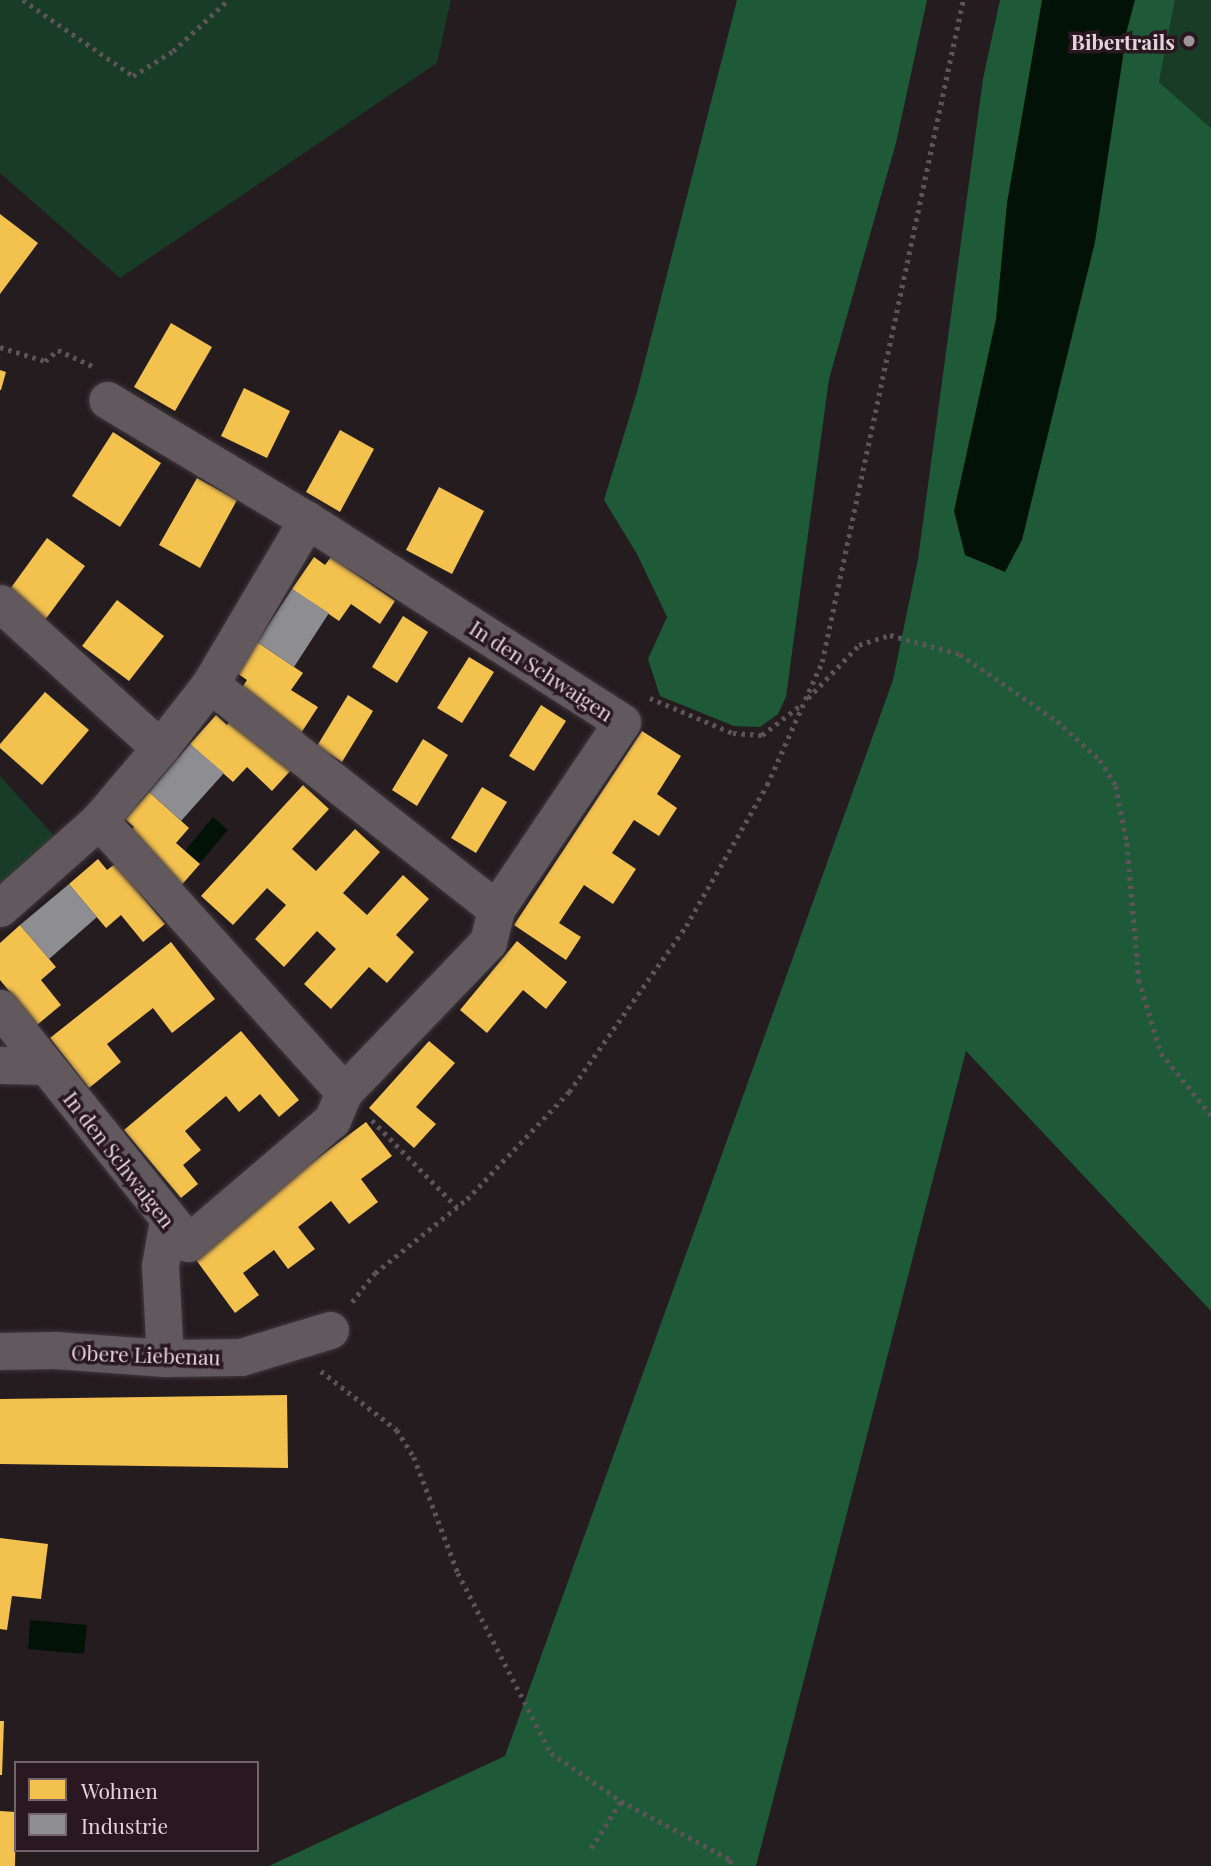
<!DOCTYPE html>
<html>
<head>
<meta charset="utf-8">
<style>
	body { margin:0 }
	#map { position:relative; width:1211px; height:1866px; overflow:hidden; background:#251c20; font-family:"Playfair Display",serif }
	div>[style] { position:absolute }
	.green>* { inset:0; background:#183c26 }
	.forest>* { inset:0; background:#1e5a37 }
	.water>* { inset:0; background:#031206 }
	.homes>* { inset:0; background:#f2c14e }
	.industry>* { inset:0; background:#8d8d92 }
	.path>* { height:4.5px; margin-top:-2.25px; transform-origin:0; background:repeating-linear-gradient(90deg,#5c5458 0 3.5px,transparent 0 8.5px) }
	.roads { filter:drop-shadow(0 0 2px #40383c) drop-shadow(0 0 2px #40383c) }
	.street>* { height:37px; margin:-18.5px; padding:0 18.5px; transform-origin:18.5px; border-radius:18.5px; background:#61595d }
	.dots>* { width:19px; height:19px; translate:-50% -50%; box-sizing:border-box; border:4px solid #291820; border-radius:50% }
	span { translate:-50% -50%; white-space:nowrap; text-align:center; line-height:1.15; -webkit-text-stroke:7px #291820; paint-order:stroke }
	.poi-label { font-size:21px; color:#e1d4da; font-weight:700 }
	.right { translate:-100% -50%; text-align:right }
	.street-label { font-size:21px; color:#e1d4da }
	.legend { position:absolute; left:14px; top:1761px; width:245px; height:91px; box-sizing:border-box; background:#291820; border:2px solid #73636a; margin:0; padding:9px 12px; list-style:none; font-size:21px; color:#e1d4da }
	.legend li { display:flex; align-items:center; gap:14px; height:35px }
	.legend b { width:35px; border:2px solid #73636a }
</style>
</head>
<body>
<div id="map">
	<div class="green">
		<div style="clip-path:polygon(0 0,451px 0,437px 63px,120px 278px,0 173px)"></div>
		<div style="clip-path:polygon(1175px 0,1211px 0,1211px 128px,1159px 82px)"></div>
		<div style="clip-path:polygon(0 776px,57px 839px,0 886px)"></div>
	</div>
	<div class="forest">
		<div style="clip-path:polygon(737px 0,927px 0,896px 143px,829px 379px,786px 697px,778px 714px,760px 727px,734px 726px,660px 696px,648px 659px,667px 617px,637px 554px,604px 500px,637px 392px)"></div>
		<div style="clip-path:polygon(1000px 0,1175px 0,1159px 82px,1211px 128px,1211px 1311px,966px 1051px,756px 1866px,269px 1866px,505px 1756px,893px 680px,918px 559px,983px 79px)"></div>
	</div>
	<div class="water">
		<div style="clip-path:polygon(1042px 0,1135px 0,1127px 30px,1095px 242px,1022px 540px,1005px 572px,965px 555px,954px 511px,996px 319px,1007px 203px)"></div>
		<div style="clip-path:polygon(213px 817px,228px 830px,199px 864px,184px 852px)"></div>
		<div style="clip-path:polygon(30px 1620px,87px 1625px,84px 1654px,28px 1649px)"></div>
	</div>
	<div class="homes">
		<div style="clip-path:polygon(0 214px,38px 243px,0 294px)"></div>
		<div style="clip-path:polygon(171px 323px,212px 347px,175px 411px,134px 387px)"></div>
		<div style="clip-path:polygon(0 370px,6px 372px,1px 390px,0 390px)"></div>
		<div style="clip-path:polygon(244px 388px,290px 411px,267px 458px,221px 436px)"></div>
		<div style="clip-path:polygon(340px 430px,374px 449px,340px 512px,306px 492px)"></div>
		<div style="clip-path:polygon(113px 432px,161px 463px,120px 527px,72px 496px)"></div>
		<div style="clip-path:polygon(197px 478px,237px 500px,200px 568px,159px 545px)"></div>
		<div style="clip-path:polygon(439px 487px,484px 511px,452px 574px,406px 550px)"></div>
		<div style="clip-path:polygon(47px 538px,85px 566px,42px 624px,5px 596px)"></div>
		<div style="clip-path:polygon(314px 557px,325px 565px,331px 557px,395px 601px,380px 624px,351px 604px,339px 621px,292px 589px)"></div>
		<div style="clip-path:polygon(117px 600px,164px 636px,129px 681px,82px 646px)"></div>
		<div style="clip-path:polygon(403px 616px,428px 632px,397px 683px,372px 667px)"></div>
		<div style="clip-path:polygon(257px 642px,303px 673px,291px 690px,318px 707px,301px 733px,239px 692px,247px 680px,237px 673px)"></div>
		<div style="clip-path:polygon(469px 657px,494px 672px,462px 723px,437px 708px)"></div>
		<div style="clip-path:polygon(45px 692px,89px 730px,42px 785px,0 748px,0 744px)"></div>
		<div style="clip-path:polygon(348px 695px,373px 711px,342px 762px,317px 746px)"></div>
		<div style="clip-path:polygon(541px 705px,566px 721px,534px 771px,509px 756px)"></div>
		<div style="clip-path:polygon(216px 715px,227px 725px,233px 717px,291px 770px,272px 791px,247px 767px,233px 782px,190px 744px)"></div>
		<div style="clip-path:polygon(642px 731px,681px 756px,657px 794px,677px 808px,659px 836px,634px 820px,612px 853px,636px 869px,613px 904px,584px 885px,559px 923px,581px 937px,566px 960px,514px 925px)"></div>
		<div style="clip-path:polygon(423px 739px,448px 755px,417px 806px,392px 790px)"></div>
		<div style="clip-path:polygon(303px 785px,329px 809px,292px 849px,316px 871px,355px 829px,380px 852px,343px 893px,367px 915px,403px 875px,429px 899px,396px 935px,414px 952px,387px 983px,369px 967px,331px 1009px,304px 984px,336px 949px,317px 931px,284px 967px,255px 939px,286px 905px,267px 888px,233px 925px,201px 896px)"></div>
		<div style="clip-path:polygon(482px 787px,507px 802px,476px 853px,451px 838px)"></div>
		<div style="clip-path:polygon(149px 792px,189px 828px,176px 843px,200px 864px,179px 888px,124px 839px,134px 827px,125px 819px)"></div>
		<div style="clip-path:polygon(98px 859px,107px 870px,115px 864px,165px 924px,143px 942px,121px 915px,106px 928px,69px 884px)"></div>
		<div style="clip-path:polygon(20px 925px,56px 967px,41px 980px,61px 1005px,37px 1025px,0 980px,0 943px)"></div>
		<div style="clip-path:polygon(517px 941px,567px 982px,546px 1009px,523px 990px,487px 1033px,460px 1010px)"></div>
		<div style="clip-path:polygon(171px 942px,215px 999px,172px 1033px,153px 1008px,107px 1044px,121px 1062px,89px 1088px,50px 1038px)"></div>
		<div style="clip-path:polygon(241px 1031px,299px 1100px,279px 1117px,260px 1094px,239px 1112px,226px 1096px,185px 1131px,201px 1150px,183px 1165px,198px 1184px,181px 1198px,124px 1130px)"></div>
		<div style="clip-path:polygon(429px 1041px,455px 1063px,416px 1107px,436px 1124px,414px 1148px,369px 1108px)"></div>
		<div style="clip-path:polygon(366px 1122px,392px 1156px,361px 1179px,378px 1202px,349px 1224px,331px 1201px,298px 1227px,315px 1249px,288px 1269px,274px 1250px,243px 1273px,259px 1295px,235px 1313px,191px 1253px)"></div>
		<div style="clip-path:polygon(287px 1395px,288px 1468px,0 1464px,0 1399px)"></div>
		<div style="clip-path:polygon(0 1538px,48px 1544px,41px 1599px,12px 1596px,7px 1630px,0 1629px)"></div>
		<div style="clip-path:polygon(0 1721px,4px 1721px,2px 1775px,0 1775px)"></div>
		<div style="clip-path:polygon(0 1811px,16px 1812px,15px 1866px,0 1866px)"></div>
	</div>
	<div class="industry">
		<div style="clip-path:polygon(292px 589px,329px 613px,294px 667px,257px 642px)"></div>
		<div style="clip-path:polygon(190px 744px,224px 773px,181px 821px,149px 792px)"></div>
		<div style="clip-path:polygon(69px 884px,97px 917px,49px 959px,20px 925px)"></div>
	</div>
	<div class="path">
		<div style="left:23px;top:0;width:134px;rotate:34.6deg"></div>
		<div style="left:133px;top:76px;width:47px;rotate:-32deg"></div>
		<div style="left:173px;top:51px;width:75px;rotate:-42.8deg"></div>
		<div style="left:0;top:347px;width:47px;rotate:17.3deg"></div>
		<div style="left:45px;top:361px;width:17px;rotate:-40deg"></div>
		<div style="left:58px;top:350px;width:38px;rotate:25deg"></div>
		<div style="left:650px;top:698px;width:90px;rotate:22.9deg"></div>
		<div style="left:733px;top:733px;width:29px;rotate:4deg"></div>
		<div style="left:762px;top:735px;width:51px;rotate:-37.8deg"></div>
		<div style="left:808px;top:698px;width:74px;rotate:-46.1deg"></div>
		<div style="left:859px;top:645px;width:33px;rotate:-18deg"></div>
		<div style="left:890px;top:635px;width:73px;rotate:15.2deg"></div>
		<div style="left:960px;top:654px;width:118px;rotate:34.6deg"></div>
		<div style="left:1057px;top:721px;width:58px;rotate:42.2deg"></div>
		<div style="left:1100px;top:760px;width:31px;rotate:58deg"></div>
		<div style="left:1116px;top:786px;width:58px;rotate:79.1deg"></div>
		<div style="left:1127px;top:843px;width:138px;rotate:85deg"></div>
		<div style="left:1139px;top:980px;width:76px;rotate:73.2deg"></div>
		<div style="left:1161px;top:1053px;width:80px;rotate:51.1deg"></div>
		<div style="left:372px;top:1120px;width:122px;rotate:45.7deg"></div>
		<div style="left:352px;top:1302px;width:37px;rotate:-52deg"></div>
		<div style="left:375px;top:1273px;width:118px;rotate:-38.8deg"></div>
		<div style="left:467px;top:1199px;width:148px;rotate:-46.4deg"></div>
		<div style="left:569px;top:1092px;width:203px;rotate:-54.8deg"></div>
		<div style="left:686px;top:926px;width:163px;rotate:-60.1deg"></div>
		<div style="left:767px;top:785px;width:135px;rotate:-65.9deg"></div>
		<div style="left:822px;top:662px;width:677px;rotate:-77.98deg"></div>
		<div style="left:321px;top:1371px;width:96px;rotate:37.8deg"></div>
		<div style="left:397px;top:1430px;width:32px;rotate:58deg"></div>
		<div style="left:414px;top:1457px;width:124px;rotate:69.2deg"></div>
		<div style="left:458px;top:1573px;width:203px;rotate:62.7deg"></div>
		<div style="left:551px;top:1753px;width:85px;rotate:34.4deg"></div>
		<div style="left:621px;top:1801px;width:125px;rotate:28.2deg"></div>
		<div style="left:731px;top:1860px;width:6px;rotate:99deg"></div>
		<div style="left:591px;top:1848px;width:56px;rotate:-57.4deg"></div>
	</div>
	<div class="roads">
		<div class="street">
			<div style="left:0;top:603px;width:216px;rotate:42.2deg"></div>
			<div style="left:210px;top:684px;width:364px;rotate:38.2deg"></div>
			<div style="left:99px;top:820px;width:366px;rotate:48deg"></div>
			<div style="left:0;top:908px;width:132px;rotate:-41.6deg"></div>
			<div style="left:99px;top:820px;width:94px;rotate:-49.7deg"></div>
			<div style="left:160px;top:748px;width:81px;rotate:-52deg"></div>
			<div style="left:210px;top:684px;width:191px;rotate:-59.4deg"></div>
			<div style="left:307px;top:520px;width:233px;rotate:-149deg"></div>
			<div style="left:0;top:1008px;width:301px;rotate:51.3deg"></div>
			<div style="left:188px;top:1243px;width:189px;rotate:-40.5deg"></div>
			<div style="left:332px;top:1120px;width:30px;rotate:-67deg"></div>
			<div style="left:344px;top:1092px;width:208px;rotate:-46.2deg"></div>
			<div style="left:488px;top:942px;width:34px;rotate:-76deg"></div>
			<div style="left:496px;top:909px;width:225px;rotate:-56deg"></div>
			<div style="left:622px;top:722px;width:374px;rotate:-147.3deg"></div>
			<div style="left:0;top:1065px;width:46px;rotate:1.2deg"></div>
			<div style="left:0;top:1351px;width:55px;rotate:-1deg"></div>
			<div style="left:55px;top:1350px;width:110px;rotate:4.2deg"></div>
			<div style="left:165px;top:1358px;width:76px;rotate:-0.8deg"></div>
			<div style="left:241px;top:1357px;width:93px;rotate:-16.9deg"></div>
			<div style="left:165px;top:1358px;width:92px;rotate:-93.1deg"></div>
			<div style="left:160px;top:1266px;width:47px;rotate:-80.1deg"></div>
		</div>
	</div>
	<div class="dots">
		<div style="left:1189px;top:41px;background:#9f9499"></div>
	</div>
	<div class="poi-label">
		<span class="right" style="left:1175px;top:41px">Bibertrails</span>
	</div>
	<div class="street-label">
		<span style="left:542px;top:670px;rotate:33deg">In den Schwaigen</span>
		<span style="left:120px;top:1159px;rotate:52deg">In den Schwaigen</span>
		<span style="left:146px;top:1354px;rotate:2deg">Obere Liebenau</span>
	</div>
	<ul class="legend">
	<li><b style="height:19px;background:#f2c14e"></b>Wohnen</li>
	<li><b style="height:19px;background:#8d8d92"></b>Industrie</li>
	</ul>
</div>
</body>
</html>
